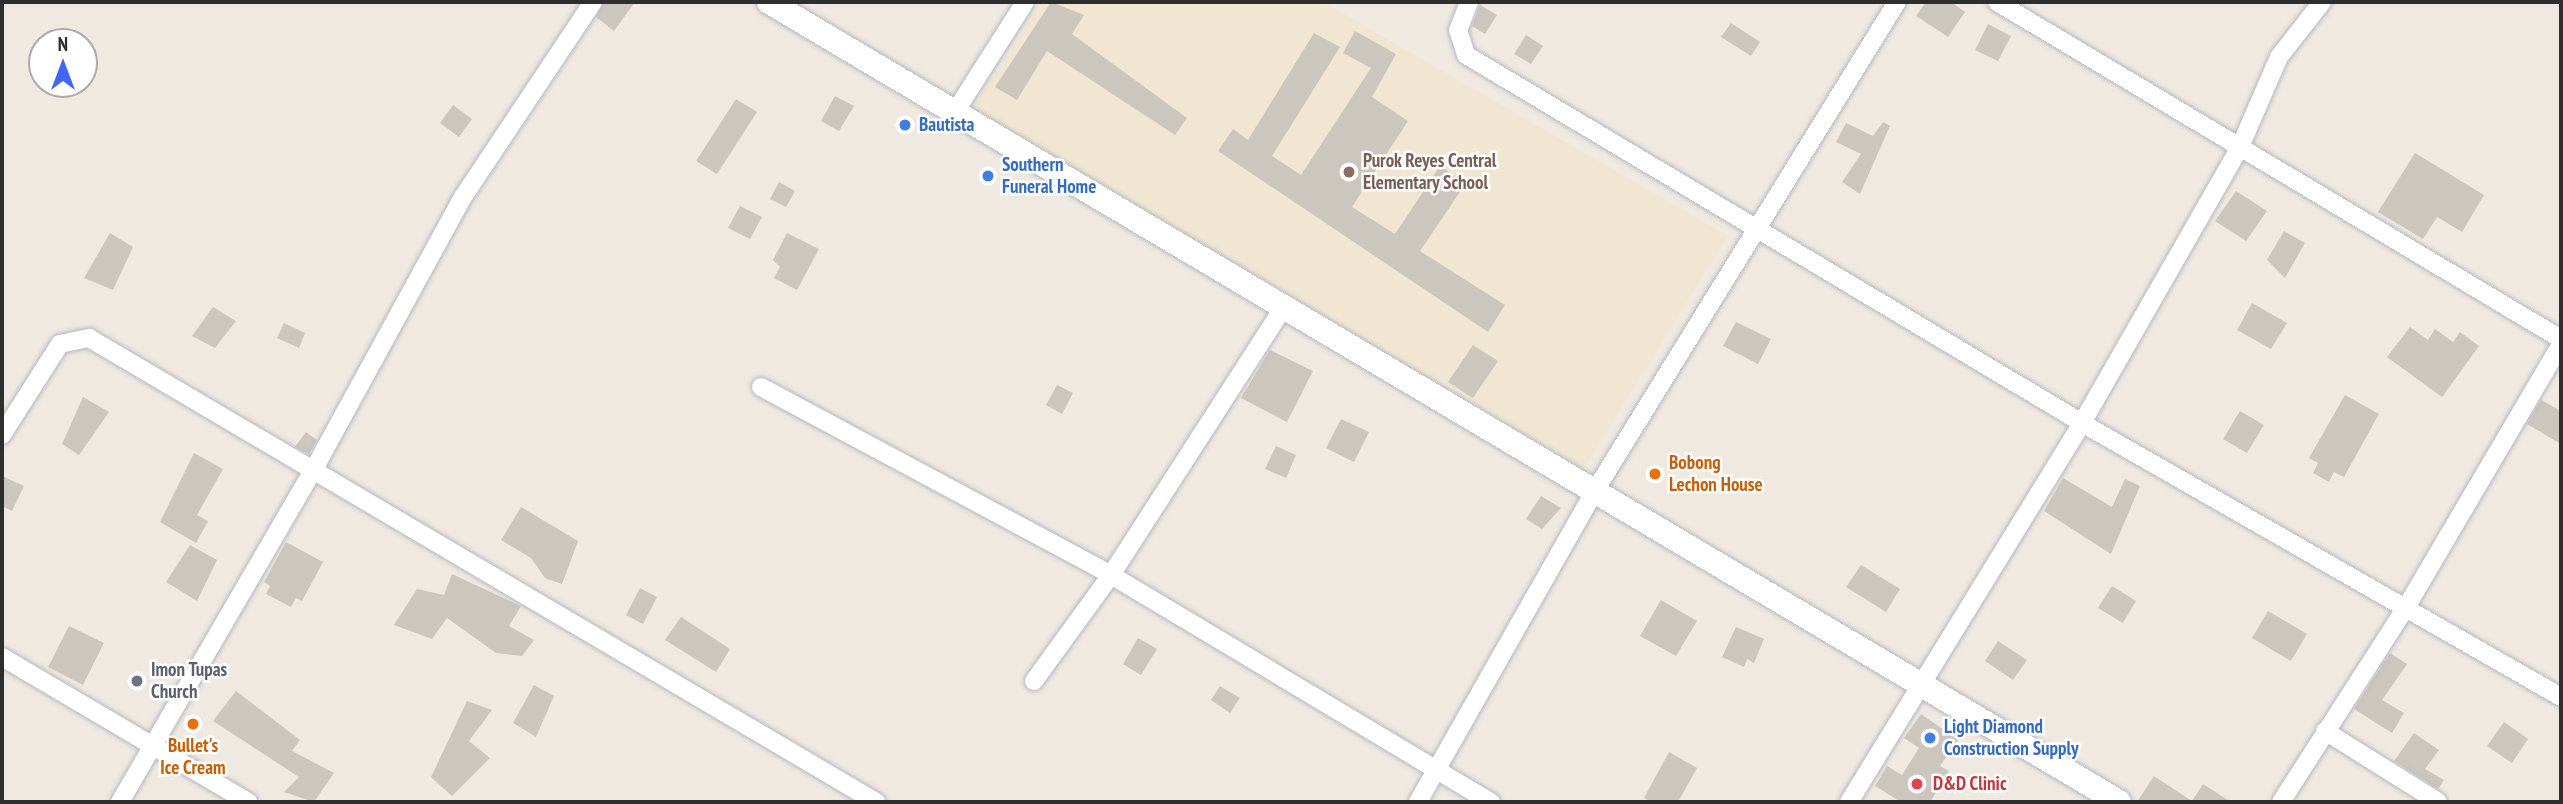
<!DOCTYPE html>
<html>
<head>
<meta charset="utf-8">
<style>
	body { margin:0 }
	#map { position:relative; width:2563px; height:804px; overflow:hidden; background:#efe9e1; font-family:"PT Sans Narrow",sans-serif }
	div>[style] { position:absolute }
	.education>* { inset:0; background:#f0e6d1 }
	.building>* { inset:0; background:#cbc7bf }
	.roads { filter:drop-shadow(0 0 2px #b4b7c1) drop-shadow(0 0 2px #b4b7c1) }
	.minor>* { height:18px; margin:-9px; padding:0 9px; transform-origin:9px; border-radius:9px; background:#fff }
	.secondary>* { height:24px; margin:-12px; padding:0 12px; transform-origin:12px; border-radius:12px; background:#fff }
	.dots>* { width:19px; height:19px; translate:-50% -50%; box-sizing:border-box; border:4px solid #fff; border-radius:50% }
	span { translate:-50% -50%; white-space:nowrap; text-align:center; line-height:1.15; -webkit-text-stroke:5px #fff; paint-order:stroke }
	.shop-label { font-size:19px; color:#366cbe; font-weight:700 }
	.left { translate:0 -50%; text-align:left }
	.education-label { font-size:19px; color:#785e54; font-weight:700 }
	.food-label { font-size:19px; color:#c56008; font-weight:700 }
	.worship-label { font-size:19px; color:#5b616d; font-weight:700 }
	.health-label { font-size:19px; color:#be3a42; font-weight:700 }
	.frame { position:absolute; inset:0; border:4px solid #2e2e2e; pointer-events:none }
	.north { position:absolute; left:28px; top:28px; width:70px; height:70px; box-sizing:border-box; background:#fff; border:2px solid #ababab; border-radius:50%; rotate:0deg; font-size:19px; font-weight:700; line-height:28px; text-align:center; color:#2e2e2e }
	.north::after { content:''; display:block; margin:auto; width:24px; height:32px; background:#4264fb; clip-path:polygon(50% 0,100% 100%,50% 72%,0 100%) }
</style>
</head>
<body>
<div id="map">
	<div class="education">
		<div style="clip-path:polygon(1042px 2px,1323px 2px,1728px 236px,1584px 468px,973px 108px)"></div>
	</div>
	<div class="building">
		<div style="clip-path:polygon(604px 2px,635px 2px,614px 31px,596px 17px)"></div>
		<div style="clip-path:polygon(1051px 2px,1084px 15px,1072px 34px,1187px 118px,1175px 135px,1047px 51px,1017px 100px,995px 87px)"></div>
		<div style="clip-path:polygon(1926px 2px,1951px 2px,1965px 12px,1948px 37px,1916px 16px)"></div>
		<div style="clip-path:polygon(1480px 5px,1497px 15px,1485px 34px,1472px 26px)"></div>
		<div style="clip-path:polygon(1731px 23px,1760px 42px,1751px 56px,1721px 37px)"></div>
		<div style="clip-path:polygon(1988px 24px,2011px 36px,1998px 61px,1975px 50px)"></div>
		<div style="clip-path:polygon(1355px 31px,1396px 54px,1372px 97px,1408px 121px,1352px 207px,1395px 234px,1440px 166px,1466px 183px,1420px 251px,1505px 305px,1488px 332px,1218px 151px,1233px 129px,1248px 140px,1314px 33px,1340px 47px,1272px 156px,1301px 175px,1371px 68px,1343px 53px)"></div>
		<div style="clip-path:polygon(1526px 35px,1543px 46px,1531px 64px,1514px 54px)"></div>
		<div style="clip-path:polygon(835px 96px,854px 106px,839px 131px,821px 121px)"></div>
		<div style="clip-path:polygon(736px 99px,757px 112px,717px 174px,696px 161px)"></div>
		<div style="clip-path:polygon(453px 105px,472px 119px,459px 137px,440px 123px)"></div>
		<div style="clip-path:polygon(1883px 122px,1890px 126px,1860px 194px,1842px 182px,1861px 154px,1836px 142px,1846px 123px,1873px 136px)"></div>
		<div style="clip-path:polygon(2415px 153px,2484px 195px,2462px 232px,2437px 217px,2423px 239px,2378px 212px)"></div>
		<div style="clip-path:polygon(779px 182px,795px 191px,786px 207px,770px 199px)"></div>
		<div style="clip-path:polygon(2236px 191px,2267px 211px,2246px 241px,2215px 221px)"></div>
		<div style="clip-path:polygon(740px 206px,762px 217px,750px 239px,728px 228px)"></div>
		<div style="clip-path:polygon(2284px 231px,2305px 243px,2285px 278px,2267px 260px)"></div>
		<div style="clip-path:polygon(110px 233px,133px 247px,113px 290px,84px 278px)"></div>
		<div style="clip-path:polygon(787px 233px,819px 249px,797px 290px,774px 278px,780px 267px,773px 260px)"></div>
		<div style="clip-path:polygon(2252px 303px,2287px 323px,2271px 349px,2237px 330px)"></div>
		<div style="clip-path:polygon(213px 307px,236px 321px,215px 348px,192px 336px)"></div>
		<div style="clip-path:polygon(1736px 322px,1771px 339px,1758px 364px,1723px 346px)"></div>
		<div style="clip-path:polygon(284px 323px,305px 333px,299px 348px,277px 338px)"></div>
		<div style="clip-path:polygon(2410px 327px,2428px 340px,2435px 329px,2453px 342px,2460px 332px,2479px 346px,2442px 397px,2387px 357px)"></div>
		<div style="clip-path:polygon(1473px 345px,1498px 361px,1473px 398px,1448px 382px)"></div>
		<div style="clip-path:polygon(1270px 350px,1313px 371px,1287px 422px,1241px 398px)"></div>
		<div style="clip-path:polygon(1057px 385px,1073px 393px,1062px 414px,1046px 405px)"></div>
		<div style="clip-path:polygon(2345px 395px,2379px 414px,2344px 477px,2334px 472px,2329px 482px,2313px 473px,2318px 463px,2309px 458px)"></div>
		<div style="clip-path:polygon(83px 397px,109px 412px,79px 455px,62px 444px)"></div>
		<div style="clip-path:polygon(2541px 400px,2561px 411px,2561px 444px,2527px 424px)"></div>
		<div style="clip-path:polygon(2240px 411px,2264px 425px,2247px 453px,2223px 439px)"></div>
		<div style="clip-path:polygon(1341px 419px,1369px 432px,1354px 462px,1326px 448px)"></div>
		<div style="clip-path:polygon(306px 432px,317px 440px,309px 454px,295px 447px)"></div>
		<div style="clip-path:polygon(1276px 446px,1296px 455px,1286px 478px,1265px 469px)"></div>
		<div style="clip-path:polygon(194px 453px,223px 469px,197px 515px,208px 521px,196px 543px,160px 522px)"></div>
		<div style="clip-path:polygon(2px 476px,24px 486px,12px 511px,2px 506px)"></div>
		<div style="clip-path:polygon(2063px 478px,2112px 507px,2125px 479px,2140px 486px,2111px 554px,2044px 511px)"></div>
		<div style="clip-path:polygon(1541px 496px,1561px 508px,1542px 529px,1526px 519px)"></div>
		<div style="clip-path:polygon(521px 507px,578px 541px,562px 584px,545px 578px,531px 558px,501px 540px)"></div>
		<div style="clip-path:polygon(286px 542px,323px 562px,302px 601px,296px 598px,291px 607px,266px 594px,270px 586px,264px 582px)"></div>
		<div style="clip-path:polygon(190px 545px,217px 560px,197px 601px,166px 582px)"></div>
		<div style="clip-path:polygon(1861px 565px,1900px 589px,1886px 612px,1846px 587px)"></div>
		<div style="clip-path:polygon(452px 574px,521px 606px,509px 626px,534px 640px,522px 656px,496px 653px,447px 618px,432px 639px,394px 625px,417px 589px,444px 595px)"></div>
		<div style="clip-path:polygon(2112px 586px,2136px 601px,2123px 623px,2098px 608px)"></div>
		<div style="clip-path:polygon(640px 588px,657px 597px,643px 624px,626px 615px)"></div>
		<div style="clip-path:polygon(1661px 600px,1697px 621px,1676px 656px,1640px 636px)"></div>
		<div style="clip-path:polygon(2268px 611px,2307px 634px,2291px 661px,2252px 638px)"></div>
		<div style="clip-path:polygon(681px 617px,730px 649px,716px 672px,665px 640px)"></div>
		<div style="clip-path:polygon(69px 626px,104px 643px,83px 685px,48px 667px)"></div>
		<div style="clip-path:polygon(1736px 627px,1764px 639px,1754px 663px,1747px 659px,1744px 667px,1722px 657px)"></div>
		<div style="clip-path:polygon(1138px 638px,1157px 649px,1141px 675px,1123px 664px)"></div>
		<div style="clip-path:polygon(1998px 641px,2027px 660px,2013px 680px,1985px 661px)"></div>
		<div style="clip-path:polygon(2390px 653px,2407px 664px,2382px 700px,2404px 713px,2392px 733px,2354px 709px)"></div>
		<div style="clip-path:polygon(534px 685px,554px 696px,536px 737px,513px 723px)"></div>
		<div style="clip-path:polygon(1220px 686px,1240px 698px,1230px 713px,1211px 700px)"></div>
		<div style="clip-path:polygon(236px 691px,300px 740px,292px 751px,334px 773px,314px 802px,284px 792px,299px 777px,213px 721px)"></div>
		<div style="clip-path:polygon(467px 701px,492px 710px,469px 741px,490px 758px,452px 796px,431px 777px)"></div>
		<div style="clip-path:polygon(1921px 714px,1958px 740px,1940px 766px,1949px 771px,1930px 802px,1901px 802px,1875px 786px,1887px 766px,1902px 775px,1919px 748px,1904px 738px)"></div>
		<div style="clip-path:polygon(2504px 722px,2528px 739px,2512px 763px,2487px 746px)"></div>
		<div style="clip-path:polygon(2414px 733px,2439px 750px,2425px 769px,2444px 780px,2438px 789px,2394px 761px)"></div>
		<div style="clip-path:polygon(1669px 752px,1697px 768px,1678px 802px,1652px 802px,1644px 798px)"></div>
		<div style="clip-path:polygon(2154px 776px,2192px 801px,2203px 784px,2231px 802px,2137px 802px)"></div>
	</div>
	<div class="roads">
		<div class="minor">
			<div style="left:1469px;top:2px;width:30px;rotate:111deg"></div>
			<div style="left:1458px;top:30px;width:26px;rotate:72deg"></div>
			<div style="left:1466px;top:55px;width:718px;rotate:30.85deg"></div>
			<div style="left:2082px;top:423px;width:552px;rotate:29.77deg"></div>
			<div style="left:1997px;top:2px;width:657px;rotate:30.86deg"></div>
			<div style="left:955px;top:112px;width:130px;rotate:-57.5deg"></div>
			<div style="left:761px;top:387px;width:397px;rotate:28.2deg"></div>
			<div style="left:1111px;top:575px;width:443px;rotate:30.9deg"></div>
			<div style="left:2px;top:435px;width:108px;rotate:-57.5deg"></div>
			<div style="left:60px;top:344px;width:30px;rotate:-12deg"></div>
			<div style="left:89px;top:338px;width:914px;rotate:30.52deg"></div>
			<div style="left:2px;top:657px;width:286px;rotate:30.5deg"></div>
			<div style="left:1034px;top:681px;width:131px;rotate:-54deg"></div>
			<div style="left:1111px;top:575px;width:319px;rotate:-57.2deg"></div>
			<div style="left:2325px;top:731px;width:133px;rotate:32.1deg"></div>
			<div style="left:120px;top:802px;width:385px;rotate:-59.8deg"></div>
			<div style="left:314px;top:469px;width:310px;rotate:-61.3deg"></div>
			<div style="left:463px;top:197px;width:234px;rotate:-56.3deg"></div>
			<div style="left:1418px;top:802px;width:354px;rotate:-60.4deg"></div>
			<div style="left:1593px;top:494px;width:578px;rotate:-58.29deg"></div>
			<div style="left:1849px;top:802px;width:445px;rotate:-58.4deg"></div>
			<div style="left:2082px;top:423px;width:318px;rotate:-60.2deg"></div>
			<div style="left:2240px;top:147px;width:98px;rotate:-66.6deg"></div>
			<div style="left:2279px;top:57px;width:70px;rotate:-52deg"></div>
			<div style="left:2281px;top:802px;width:235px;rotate:-57.3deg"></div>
			<div style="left:2408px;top:604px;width:302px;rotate:-59.5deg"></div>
		</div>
		<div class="secondary">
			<div style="left:769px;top:2px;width:1569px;rotate:30.65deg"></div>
		</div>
	</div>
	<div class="dots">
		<div style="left:905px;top:125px;background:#3f7fe0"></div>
		<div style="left:1349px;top:172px;background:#8d6e63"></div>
		<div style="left:988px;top:176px;background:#3f7fe0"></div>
		<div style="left:1655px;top:474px;background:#e8710a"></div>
		<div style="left:137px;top:681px;background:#6b7280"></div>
		<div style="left:193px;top:724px;background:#e8710a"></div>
		<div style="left:1930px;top:738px;background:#3f7fe0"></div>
		<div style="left:1917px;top:784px;background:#e0444e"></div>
	</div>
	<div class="shop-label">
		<span class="left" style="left:919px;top:125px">Bautista</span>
		<span class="left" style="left:1002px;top:176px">Southern<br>Funeral Home</span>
		<span class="left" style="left:1944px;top:738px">Light Diamond<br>Construction Supply</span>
	</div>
	<div class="education-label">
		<span class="left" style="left:1363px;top:172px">Purok Reyes Central<br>Elementary School</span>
	</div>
	<div class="food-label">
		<span class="left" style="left:1669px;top:474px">Bobong<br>Lechon House</span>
		<span style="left:193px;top:757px">Bullet's<br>Ice Cream</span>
	</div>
	<div class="worship-label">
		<span class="left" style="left:151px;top:681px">Imon Tupas<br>Church</span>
	</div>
	<div class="health-label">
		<span class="left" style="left:1933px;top:784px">D&amp;D Clinic</span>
	</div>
	<div class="frame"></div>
	<div class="north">N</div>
</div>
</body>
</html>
